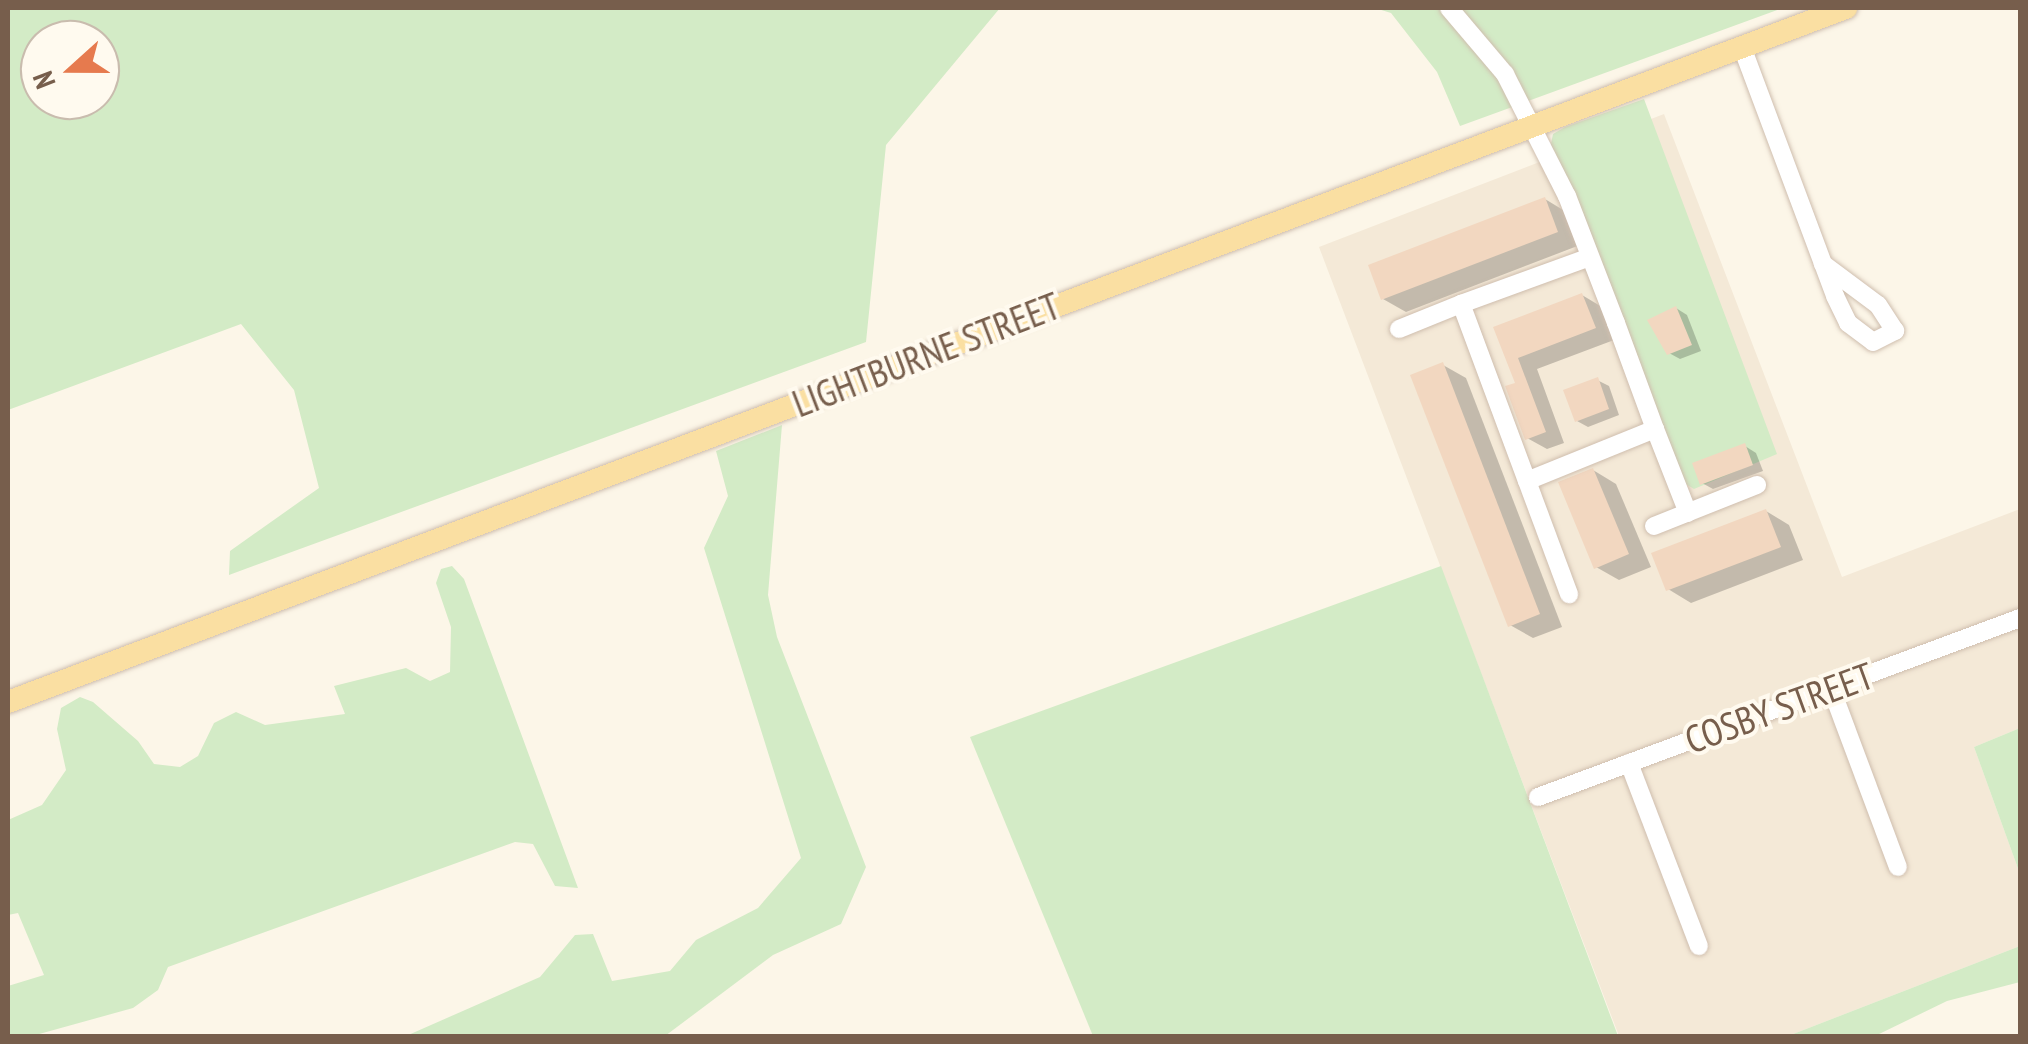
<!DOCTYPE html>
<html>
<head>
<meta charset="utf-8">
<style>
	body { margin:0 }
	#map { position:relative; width:2028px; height:1044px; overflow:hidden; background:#fcf6e8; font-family:"PT Sans Narrow",sans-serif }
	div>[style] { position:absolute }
	.residential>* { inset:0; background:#f4e9d7 }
	.green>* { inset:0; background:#d3ebc6 }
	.shadow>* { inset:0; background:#0003 }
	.building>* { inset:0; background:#f2d7c0 }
	.roads { filter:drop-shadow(0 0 2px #cfbeae) drop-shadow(0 0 2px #cfbeae) }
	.minor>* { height:18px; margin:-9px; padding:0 9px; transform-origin:9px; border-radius:9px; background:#fff }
	.major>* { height:22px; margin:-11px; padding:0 11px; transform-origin:11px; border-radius:11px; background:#fadfa2 }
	span { translate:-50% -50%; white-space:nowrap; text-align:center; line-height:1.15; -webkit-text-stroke:8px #fffaef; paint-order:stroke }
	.street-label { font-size:38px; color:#775e4c }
	.frame { position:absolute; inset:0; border:10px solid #775e4c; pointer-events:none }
	.north { position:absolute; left:20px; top:20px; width:100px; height:100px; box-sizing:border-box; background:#fffaef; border:2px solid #c9bcae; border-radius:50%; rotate:249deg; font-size:28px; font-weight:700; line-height:40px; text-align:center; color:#775e4c }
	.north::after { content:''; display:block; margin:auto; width:35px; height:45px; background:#e67a4e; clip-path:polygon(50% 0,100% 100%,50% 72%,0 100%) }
</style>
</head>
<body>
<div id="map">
	<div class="residential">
		<div style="clip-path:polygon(1664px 114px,1842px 577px,2020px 509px,2020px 728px,1974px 747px,2020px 874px,2020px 946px,1788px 1036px,1619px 1036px,1319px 247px)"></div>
	</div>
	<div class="green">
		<div style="clip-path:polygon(evenodd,8px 8px,1000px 8px,886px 145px,866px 342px,229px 575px,230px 551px,319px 488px,294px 390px,241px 324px,8px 410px,8px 8px,40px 40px,100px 40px,100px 100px,40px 100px,40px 40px)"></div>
		<div style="clip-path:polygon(1375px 8px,1783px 8px,1460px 126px,1437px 72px,1391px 13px)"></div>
		<div style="clip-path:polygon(1644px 99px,1777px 454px,1694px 489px,1684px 483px,1575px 193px,1550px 149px,1553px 134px,1565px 127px)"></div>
		<div style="clip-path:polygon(782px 425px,768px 595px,777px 637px,866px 867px,841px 924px,773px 955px,665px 1036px,406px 1036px,540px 977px,575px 935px,593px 934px,612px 981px,670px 971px,696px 940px,758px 908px,801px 858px,704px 548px,728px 496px,716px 451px)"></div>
		<div style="clip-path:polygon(452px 566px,464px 579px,578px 888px,555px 886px,533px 844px,515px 842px,168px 967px,158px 990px,133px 1008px,32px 1036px,8px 1036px,8px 986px,44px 975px,18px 913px,8px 915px,8px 820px,42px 805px,66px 770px,57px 729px,61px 708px,80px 697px,93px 702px,138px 741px,154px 764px,180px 767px,198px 756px,214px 723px,236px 712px,265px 725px,345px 714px,334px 686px,406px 668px,430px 681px,450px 672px,451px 627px,436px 583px,441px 569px)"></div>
		<div style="clip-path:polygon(1441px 566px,1618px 1036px,1093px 1036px,970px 737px)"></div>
		<div style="clip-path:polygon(2020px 728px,2020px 874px,1974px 747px)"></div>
		<div style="clip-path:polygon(2020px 946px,2020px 982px,1947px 1001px,1875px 1036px,1788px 1036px)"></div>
	</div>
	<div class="shadow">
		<div style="clip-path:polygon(1545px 199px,1568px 213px,1580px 245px,1406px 312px,1383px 299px)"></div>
		<div style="clip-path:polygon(1582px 295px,1602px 307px,1614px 340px,1537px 369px,1564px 443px,1547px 449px,1527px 438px,1518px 384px,1496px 328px)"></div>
		<div style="clip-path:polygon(1676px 308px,1687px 315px,1701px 351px,1680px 359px,1669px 353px)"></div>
		<div style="clip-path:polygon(1443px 365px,1466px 378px,1562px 627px,1533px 638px,1510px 625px)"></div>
		<div style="clip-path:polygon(1597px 380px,1609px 386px,1619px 415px,1588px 427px,1577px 421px)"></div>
		<div style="clip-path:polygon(1745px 446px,1756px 453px,1763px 471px,1713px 489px,1702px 483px)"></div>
		<div style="clip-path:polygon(1593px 470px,1616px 484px,1651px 567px,1619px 580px,1596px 567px)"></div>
		<div style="clip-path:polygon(1766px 511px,1789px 525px,1803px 560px,1691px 603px,1668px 589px)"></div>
	</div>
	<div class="building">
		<div style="clip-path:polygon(1545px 197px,1558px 232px,1381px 300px,1368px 265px)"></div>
		<div style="clip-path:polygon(1582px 293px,1596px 328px,1518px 358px,1546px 432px,1525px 440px,1505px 386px,1515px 383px,1493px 327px)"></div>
		<div style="clip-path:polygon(1676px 306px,1692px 345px,1667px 355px,1647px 320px)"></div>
		<div style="clip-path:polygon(1443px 362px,1540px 614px,1508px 627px,1410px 375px)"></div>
		<div style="clip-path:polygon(1598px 377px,1609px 409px,1575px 422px,1563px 390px)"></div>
		<div style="clip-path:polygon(1745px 443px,1753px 465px,1700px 485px,1692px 463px)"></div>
		<div style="clip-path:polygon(1593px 468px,1629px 554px,1594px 569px,1558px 482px)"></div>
		<div style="clip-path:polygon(1766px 509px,1781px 547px,1666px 591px,1651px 553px)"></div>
	</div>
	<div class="roads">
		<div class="minor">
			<div style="left:1449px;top:8px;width:87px;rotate:49.7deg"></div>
			<div style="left:1505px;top:74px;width:137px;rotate:63.1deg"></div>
			<div style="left:1567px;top:196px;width:136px;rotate:68.9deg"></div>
			<div style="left:1616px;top:323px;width:113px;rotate:69.8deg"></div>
			<div style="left:1655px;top:429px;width:138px;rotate:157.9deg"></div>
			<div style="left:1527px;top:481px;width:189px;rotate:-110.4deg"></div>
			<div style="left:1461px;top:304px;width:137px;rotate:-20deg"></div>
			<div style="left:1742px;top:47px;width:266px;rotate:69.5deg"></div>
			<div style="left:1835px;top:296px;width:30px;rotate:64deg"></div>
			<div style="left:1848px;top:323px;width:31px;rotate:37deg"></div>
			<div style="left:1873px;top:342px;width:25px;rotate:-27deg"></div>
			<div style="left:1895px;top:331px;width:31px;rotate:-123deg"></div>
			<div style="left:1878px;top:305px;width:69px;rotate:-143.3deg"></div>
			<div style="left:1399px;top:329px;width:67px;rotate:-22deg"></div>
			<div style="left:1655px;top:429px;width:90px;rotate:68.6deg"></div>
			<div style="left:1527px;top:481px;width:121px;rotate:69.6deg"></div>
			<div style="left:1654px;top:526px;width:111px;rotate:-21.7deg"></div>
			<div style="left:1831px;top:688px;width:191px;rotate:69.5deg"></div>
			<div style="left:1629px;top:763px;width:196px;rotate:69.1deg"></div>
			<div style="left:1538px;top:797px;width:514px;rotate:-20.37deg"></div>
		</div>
		<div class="major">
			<div style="left:8px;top:702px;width:1965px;rotate:-20.69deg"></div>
		</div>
	</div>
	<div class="street-label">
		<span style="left:926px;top:354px;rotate:-21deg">LIGHTBURNE STREET</span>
		<span style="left:1779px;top:707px;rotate:-20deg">COSBY STREET</span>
	</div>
	<div class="frame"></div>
	<div class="north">N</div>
</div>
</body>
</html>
